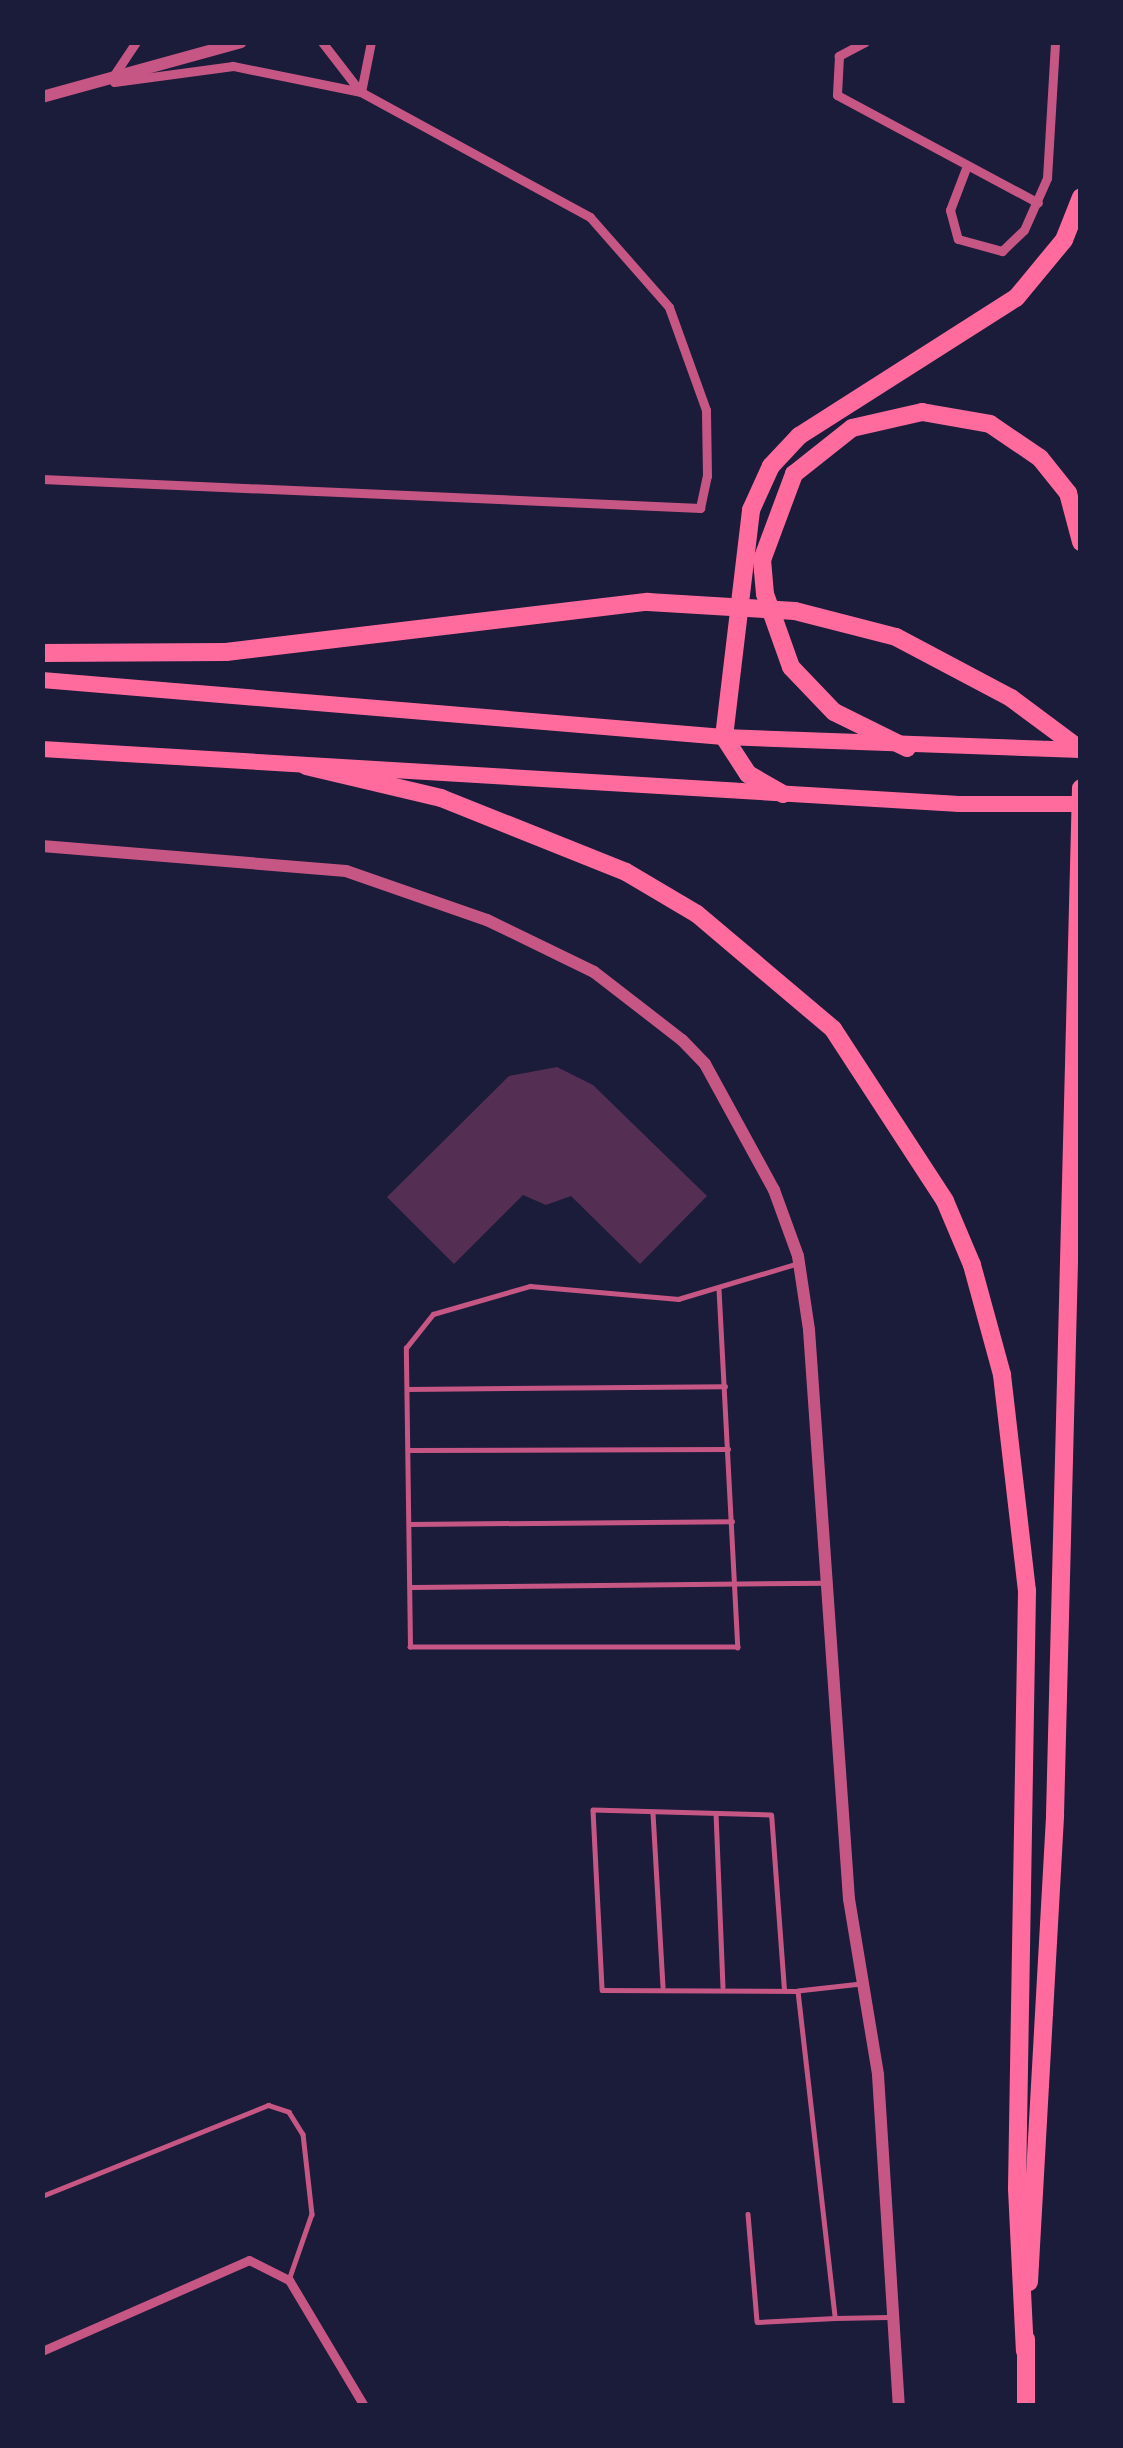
<!DOCTYPE html>
<html>
<head>
<meta charset="utf-8">
<style>
	body { margin:0 }
	#map { position:relative; width:1123px; height:2448px; overflow:hidden; background:#1b1b3a; font-family:Overpass,sans-serif }
	div>[style] { position:absolute }
	.building>* { inset:0; background:#542f53 }
	.service>* { height:4.5px; margin:-2.25px; padding:0 2.25px; transform-origin:2.25px; border-radius:2.25px; background:#c65784 }
	.minor>* { height:9px; margin:-4.5px; padding:0 4.5px; transform-origin:4.5px; border-radius:4.5px; background:#c65784 }
	.tertiary>* { height:12px; margin:-6px; padding:0 6px; transform-origin:6px; border-radius:6px; background:#c65784 }
	.trunk>* { height:16px; margin:-8px; padding:0 8px; transform-origin:8px; border-radius:8px; background:#ff6b9d }
	.motorway>* { height:18px; margin:-9px; padding:0 9px; transform-origin:9px; border-radius:9px; background:#ff6b9d }
	span { translate:-50% -50%; white-space:nowrap; text-align:center; line-height:1.15; -webkit-text-stroke:10px #1b1b3a; paint-order:stroke }
	.frame { position:absolute; inset:0; border:45px solid #1b1b3a; pointer-events:none }
</style>
</head>
<body>
<div id="map">
	<div class="building">
		<div style="clip-path:polygon(557px 1067px,593px 1085px,707px 1196px,640px 1264px,571px 1196px,546px 1205px,523px 1195px,454px 1264px,387px 1197px,509px 1076px)"></div>
	</div>
	<div class="service">
		<div style="left:719px;top:1289px;width:359px;rotate:87deg"></div>
		<div style="left:738px;top:1647px;width:328px;rotate:180deg"></div>
		<div style="left:410px;top:1647px;width:299px;rotate:-90.8deg"></div>
		<div style="left:406px;top:1348px;width:43px;rotate:-51.5deg"></div>
		<div style="left:433px;top:1314px;width:101px;rotate:-16.1deg"></div>
		<div style="left:530px;top:1286px;width:149px;rotate:5deg"></div>
		<div style="left:678px;top:1299px;width:126px;rotate:-16.6deg"></div>
		<div style="left:407px;top:1389px;width:318px;rotate:-0.5deg"></div>
		<div style="left:410px;top:1450px;width:318px;rotate:-0.2deg"></div>
		<div style="left:409px;top:1524px;width:323px;rotate:-0.5deg"></div>
		<div style="left:412px;top:1587px;width:414px;rotate:-0.6deg"></div>
		<div style="left:653px;top:1813px;width:174px;rotate:86.7deg"></div>
		<div style="left:716px;top:1813px;width:174px;rotate:87.7deg"></div>
		<div style="left:861px;top:1984px;width:63px;rotate:173.7deg"></div>
		<div style="left:798px;top:1991px;width:329px;rotate:83.5deg"></div>
		<div style="left:835px;top:2318px;width:53px;rotate:-1.1deg"></div>
		<div style="left:784px;top:1990px;width:175px;rotate:-94.2deg"></div>
		<div style="left:771px;top:1815px;width:178px;rotate:-178.4deg"></div>
		<div style="left:593px;top:1810px;width:180px;rotate:87.1deg"></div>
		<div style="left:602px;top:1990px;width:196px;rotate:0.3deg"></div>
		<div style="left:42px;top:2196px;width:244px;rotate:-21.9deg"></div>
		<div style="left:268px;top:2105px;width:22px;rotate:18deg"></div>
		<div style="left:289px;top:2112px;width:26px;rotate:58deg"></div>
		<div style="left:303px;top:2134px;width:81px;rotate:83.6deg"></div>
		<div style="left:312px;top:2214px;width:70px;rotate:109.2deg"></div>
		<div style="left:748px;top:2214px;width:108px;rotate:85.2deg"></div>
		<div style="left:757px;top:2322px;width:78px;rotate:-2.9deg"></div>
	</div>
	<div class="minor">
		<div style="left:322px;top:42px;width:61px;rotate:52.4deg"></div>
		<div style="left:865px;top:42px;width:30px;rotate:152deg"></div>
		<div style="left:839px;top:56px;width:39px;rotate:93deg"></div>
		<div style="left:837px;top:95px;width:228px;rotate:28.2deg"></div>
		<div style="left:112px;top:78px;width:43px;rotate:-56.3deg"></div>
		<div style="left:361px;top:92px;width:51px;rotate:-78.7deg"></div>
		<div style="left:966px;top:168px;width:45px;rotate:110.9deg"></div>
		<div style="left:950px;top:210px;width:30px;rotate:75deg"></div>
		<div style="left:958px;top:239px;width:46px;rotate:15.3deg"></div>
		<div style="left:1002px;top:251px;width:30px;rotate:-44deg"></div>
		<div style="left:1024px;top:230px;width:57px;rotate:-66.1deg"></div>
		<div style="left:1047px;top:178px;width:136px;rotate:-86.6deg"></div>
		<div style="left:42px;top:479px;width:659px;rotate:2.52deg"></div>
		<div style="left:700px;top:508px;width:33px;rotate:-78deg"></div>
		<div style="left:707px;top:476px;width:66px;rotate:-90.9deg"></div>
		<div style="left:706px;top:410px;width:109px;rotate:-109.8deg"></div>
		<div style="left:669px;top:307px;width:120px;rotate:-131.3deg"></div>
		<div style="left:590px;top:217px;width:261px;rotate:-151.4deg"></div>
		<div style="left:361px;top:92px;width:131px;rotate:-168.5deg"></div>
		<div style="left:233px;top:66px;width:120px;rotate:172.3deg"></div>
		<div style="left:42px;top:2351px;width:226px;rotate:-23.7deg"></div>
		<div style="left:249px;top:2260px;width:45px;rotate:26.6deg"></div>
		<div style="left:289px;top:2280px;width:147px;rotate:59.2deg"></div>
	</div>
	<div class="tertiary">
		<div style="left:42px;top:97px;width:206px;rotate:-15.4deg"></div>
		<div style="left:42px;top:846px;width:305px;rotate:4.7deg"></div>
		<div style="left:346px;top:871px;width:149px;rotate:19.2deg"></div>
		<div style="left:487px;top:920px;width:119px;rotate:25.9deg"></div>
		<div style="left:594px;top:972px;width:111px;rotate:37.7deg"></div>
		<div style="left:682px;top:1040px;width:33px;rotate:46deg"></div>
		<div style="left:705px;top:1064px;width:144px;rotate:61.3deg"></div>
		<div style="left:774px;top:1190px;width:70px;rotate:70deg"></div>
		<div style="left:798px;top:1256px;width:75px;rotate:81.5deg"></div>
		<div style="left:809px;top:1330px;width:570px;rotate:85.98deg"></div>
		<div style="left:849px;top:1899px;width:178px;rotate:80.6deg"></div>
		<div style="left:878px;top:2075px;width:332px;rotate:86.4deg"></div>
	</div>
	<div class="trunk">
		<div style="left:42px;top:680px;width:684px;rotate:4.78deg"></div>
		<div style="left:724px;top:737px;width:357px;rotate:2.1deg"></div>
		<div style="left:42px;top:749px;width:919px;rotate:3.43deg"></div>
		<div style="left:959px;top:804px;width:122px"></div>
	</div>
	<div class="motorway">
		<div style="left:42px;top:653px;width:184px;rotate:-0.3deg"></div>
		<div style="left:226px;top:652px;width:425px;rotate:-6.8deg"></div>
		<div style="left:648px;top:602px;width:147px;rotate:3.5deg"></div>
		<div style="left:795px;top:611px;width:104px;rotate:14.4deg"></div>
		<div style="left:896px;top:637px;width:130px;rotate:27.9deg"></div>
		<div style="left:1011px;top:698px;width:87px;rotate:36.6deg"></div>
		<div style="left:907px;top:748px;width:81px;rotate:-153.7deg"></div>
		<div style="left:834px;top:712px;width:62px;rotate:-133.7deg"></div>
		<div style="left:791px;top:667px;width:77px;rotate:-109.6deg"></div>
		<div style="left:765px;top:594px;width:34px;rotate:-95deg"></div>
		<div style="left:762px;top:560px;width:92px;rotate:-69.6deg"></div>
		<div style="left:794px;top:474px;width:74px;rotate:-38.4deg"></div>
		<div style="left:852px;top:428px;width:72px;rotate:-12.9deg"></div>
		<div style="left:922px;top:412px;width:69px;rotate:10deg"></div>
		<div style="left:990px;top:424px;width:60px;rotate:34.2deg"></div>
		<div style="left:1040px;top:458px;width:45px;rotate:51.3deg"></div>
		<div style="left:1068px;top:493px;width:51px;rotate:75.1deg"></div>
		<div style="left:306px;top:766px;width:139px;rotate:13.3deg"></div>
		<div style="left:441px;top:798px;width:199px;rotate:21.8deg"></div>
		<div style="left:626px;top:872px;width:82px;rotate:30.6deg"></div>
		<div style="left:697px;top:914px;width:178px;rotate:40.2deg"></div>
		<div style="left:833px;top:1029px;width:205px;rotate:56.9deg"></div>
		<div style="left:945px;top:1201px;width:69px;rotate:67.1deg"></div>
		<div style="left:972px;top:1265px;width:114px;rotate:74.7deg"></div>
		<div style="left:1002px;top:1375px;width:217px;rotate:83.4deg"></div>
		<div style="left:1027px;top:1591px;width:598px;rotate:90.96deg"></div>
		<div style="left:1017px;top:2189px;width:162px;rotate:87.2deg"></div>
		<div style="left:783px;top:794px;width:40px;rotate:-150.3deg"></div>
		<div style="left:748px;top:774px;width:44px;rotate:-123deg"></div>
		<div style="left:724px;top:737px;width:229px;rotate:-83.2deg"></div>
		<div style="left:751px;top:510px;width:48px;rotate:-65.6deg"></div>
		<div style="left:771px;top:466px;width:41px;rotate:-47deg"></div>
		<div style="left:799px;top:436px;width:257px;rotate:-32.5deg"></div>
		<div style="left:1016px;top:298px;width:75px;rotate:-50.4deg"></div>
		<div style="left:1064px;top:240px;width:46px;rotate:-68.4deg"></div>
		<div style="left:1029px;top:2282px;width:468px;rotate:-86.8deg"></div>
		<div style="left:1055px;top:1815px;width:1027px;rotate:-88.55deg"></div>
		<div style="left:1026px;top:2339px;width:67px;rotate:90deg"></div>
	</div>
	<div class="frame"></div>
</div>
</body>
</html>
